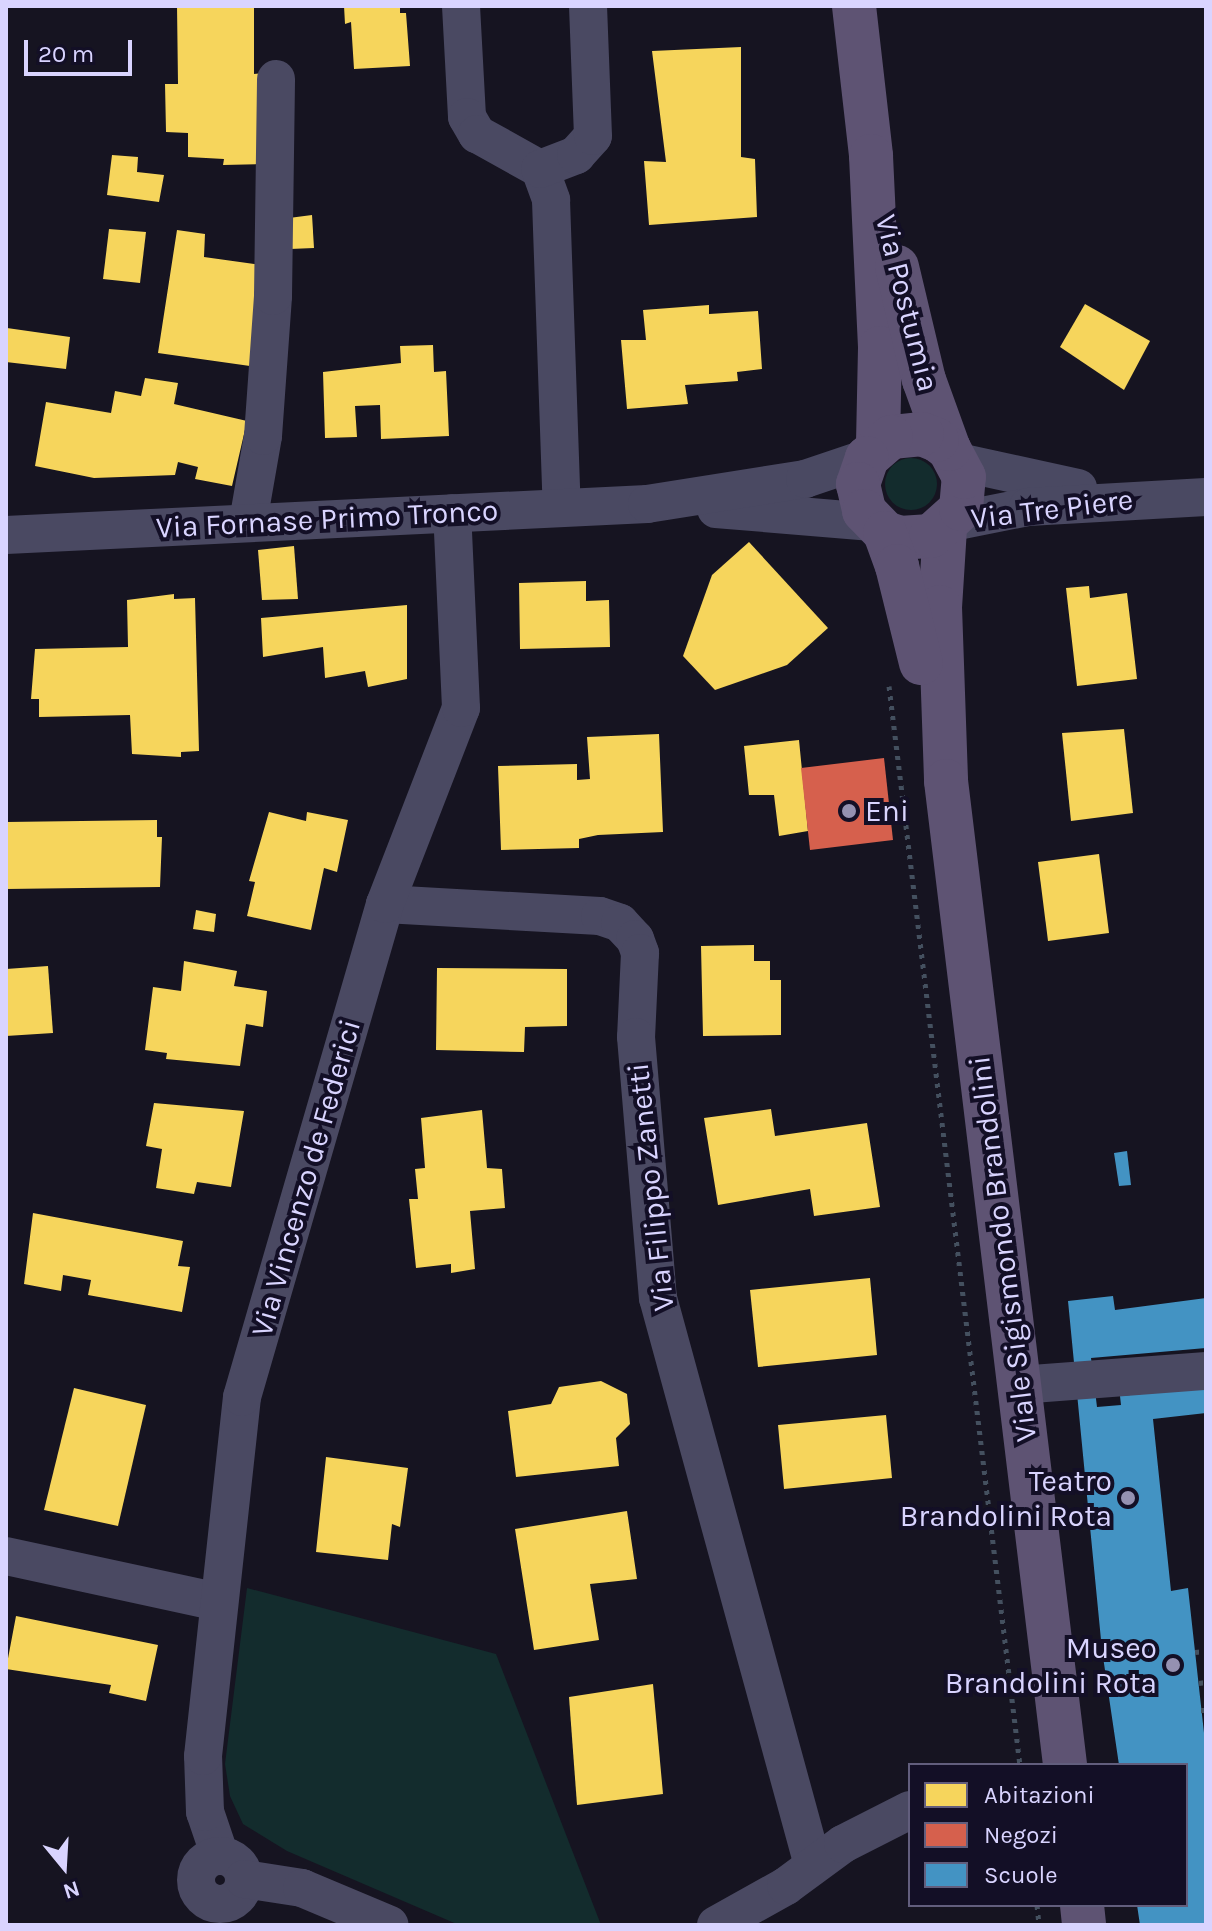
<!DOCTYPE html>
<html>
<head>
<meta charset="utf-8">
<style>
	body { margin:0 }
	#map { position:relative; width:1212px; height:1931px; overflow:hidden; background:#161421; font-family:Karla,sans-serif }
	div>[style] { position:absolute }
	.green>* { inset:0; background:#132c2d }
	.round { border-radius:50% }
	.homes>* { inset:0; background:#f6d55c }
	.shops>* { inset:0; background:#d6604d }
	.schools>* { inset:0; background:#4393c3 }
	.path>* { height:5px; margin-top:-2.5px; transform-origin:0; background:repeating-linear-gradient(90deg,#44505f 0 4px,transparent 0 10px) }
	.minor>* { height:38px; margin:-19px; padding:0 19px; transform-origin:19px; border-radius:19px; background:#4a4962 }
	.minor>.ring { margin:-19px; padding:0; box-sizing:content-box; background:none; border:38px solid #4a4962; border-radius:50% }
	.major>* { height:44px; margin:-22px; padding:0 22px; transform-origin:22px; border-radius:22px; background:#5e5373 }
	.dots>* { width:22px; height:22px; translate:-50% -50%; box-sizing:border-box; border:4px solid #130f26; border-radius:50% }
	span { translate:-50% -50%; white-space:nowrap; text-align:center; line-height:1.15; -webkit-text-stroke:8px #130f26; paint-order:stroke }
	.street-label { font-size:30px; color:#d9d4ff }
	.poi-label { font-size:30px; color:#d9d4ff }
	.left { translate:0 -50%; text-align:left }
	.right { translate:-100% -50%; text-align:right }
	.frame { position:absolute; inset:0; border:8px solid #d9d4ff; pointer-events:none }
	.legend { position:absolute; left:908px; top:1763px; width:280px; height:144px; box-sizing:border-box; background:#130f26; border:2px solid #625e7d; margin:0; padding:10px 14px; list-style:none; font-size:24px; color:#d9d4ff }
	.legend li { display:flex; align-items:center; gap:16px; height:40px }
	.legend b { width:40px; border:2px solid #625e7d }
	.north { position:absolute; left:24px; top:1827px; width:80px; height:80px; -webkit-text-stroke:6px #130f26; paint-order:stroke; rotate:162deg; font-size:22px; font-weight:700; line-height:32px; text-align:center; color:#d9d4ff }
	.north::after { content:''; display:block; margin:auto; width:28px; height:36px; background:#d9d4ff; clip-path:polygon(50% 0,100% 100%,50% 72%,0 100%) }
	.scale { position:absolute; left:24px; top:40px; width:108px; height:36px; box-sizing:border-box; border:4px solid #d9d4ff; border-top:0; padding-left:10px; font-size:24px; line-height:28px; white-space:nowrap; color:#d9d4ff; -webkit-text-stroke:6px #130f26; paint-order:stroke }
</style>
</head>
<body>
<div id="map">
	<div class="green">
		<div class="round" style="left:885px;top:458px;width:52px;height:52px"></div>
		<div style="clip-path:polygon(247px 1588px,496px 1654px,601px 1925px,459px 1925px,287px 1851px,243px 1824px,230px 1796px,225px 1764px)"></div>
	</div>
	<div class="homes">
		<div style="clip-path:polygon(177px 6px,254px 6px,254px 74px,264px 73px,264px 164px,223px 165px,224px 159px,188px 157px,188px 133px,166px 132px,165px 84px,178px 84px)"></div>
		<div style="clip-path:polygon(344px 6px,400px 6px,400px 13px,406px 13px,410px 66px,354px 69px,351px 22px,345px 24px)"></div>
		<div style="clip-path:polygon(741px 47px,741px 157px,755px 159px,757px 217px,649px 225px,644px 161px,666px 162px,652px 51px)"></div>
		<div style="clip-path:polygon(112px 155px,138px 157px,137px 172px,164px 175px,159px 202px,107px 195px)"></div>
		<div style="clip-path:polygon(312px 215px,314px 248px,290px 249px,289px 218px)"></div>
		<div style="clip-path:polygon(109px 229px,146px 232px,140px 283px,103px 279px)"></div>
		<div style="clip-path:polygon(177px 230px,205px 234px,204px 257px,262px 265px,250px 366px,158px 353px)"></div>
		<div style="clip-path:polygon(1085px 304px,1150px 341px,1124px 390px,1060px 347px)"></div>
		<div style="clip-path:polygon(709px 305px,709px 314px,758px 311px,762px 369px,737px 372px,738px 381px,685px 385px,688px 404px,627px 409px,621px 340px,646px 340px,643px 310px)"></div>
		<div style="clip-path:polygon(7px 328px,70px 337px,66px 369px,6px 362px)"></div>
		<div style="clip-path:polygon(433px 345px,434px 372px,446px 371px,449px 436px,381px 439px,380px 405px,355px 406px,357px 437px,325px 438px,323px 372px,401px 363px,400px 346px)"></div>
		<div style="clip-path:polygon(145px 378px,178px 383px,174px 404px,247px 421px,232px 486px,195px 479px,198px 467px,178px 462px,175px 475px,94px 478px,35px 466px,46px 402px,111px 413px,115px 391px,141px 396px)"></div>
		<div style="clip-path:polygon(749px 542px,828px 628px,787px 665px,715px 690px,683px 656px,712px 575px)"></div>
		<div style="clip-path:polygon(294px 546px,298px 599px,262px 600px,258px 550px)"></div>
		<div style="clip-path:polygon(586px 581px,586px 601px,609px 600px,610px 647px,520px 649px,519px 583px)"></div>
		<div style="clip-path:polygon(1089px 586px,1090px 598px,1127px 593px,1137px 679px,1077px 686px,1066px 588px)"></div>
		<div style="clip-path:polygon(174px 594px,174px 599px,195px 598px,199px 751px,181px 752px,181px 757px,132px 754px,130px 715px,39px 717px,39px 699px,31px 699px,35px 649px,128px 647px,127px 600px)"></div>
		<div style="clip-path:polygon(407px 605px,407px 679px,368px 687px,365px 671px,325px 678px,323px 647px,263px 657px,261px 618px)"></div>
		<div style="clip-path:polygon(1124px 729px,1133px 813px,1071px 821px,1062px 733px)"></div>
		<div style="clip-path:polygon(659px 734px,663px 832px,598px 835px,579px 839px,579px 848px,501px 850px,498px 766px,577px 764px,577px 780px,590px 779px,587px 737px)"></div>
		<div style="clip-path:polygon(799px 740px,808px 831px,779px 836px,774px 795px,749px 795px,744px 746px)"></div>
		<div style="clip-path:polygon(269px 812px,306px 821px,307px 812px,348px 820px,337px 872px,324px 868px,311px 930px,247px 916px,255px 882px,249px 881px)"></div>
		<div style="clip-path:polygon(157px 820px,157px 837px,162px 837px,160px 887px,6px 889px,6px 822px)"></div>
		<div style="clip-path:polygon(1099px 854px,1109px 933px,1048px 941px,1038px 862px)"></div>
		<div style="clip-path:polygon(196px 910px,216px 914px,214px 932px,193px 929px)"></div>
		<div style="clip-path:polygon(754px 945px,754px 961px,770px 961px,770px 980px,781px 980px,781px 1035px,703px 1036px,701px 946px)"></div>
		<div style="clip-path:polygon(184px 961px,237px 971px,234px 986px,267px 991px,263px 1027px,246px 1024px,240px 1066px,166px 1059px,167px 1053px,145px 1050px,153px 987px,181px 991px)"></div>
		<div style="clip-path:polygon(48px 966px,53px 1033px,6px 1036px,6px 969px)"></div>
		<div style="clip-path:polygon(437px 968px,567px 969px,567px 1026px,525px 1027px,524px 1052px,436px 1050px)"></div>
		<div style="clip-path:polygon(154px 1103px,244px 1111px,231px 1187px,197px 1182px,194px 1194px,156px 1188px,162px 1149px,146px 1146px)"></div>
		<div style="clip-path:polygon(771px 1109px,775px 1136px,867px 1123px,880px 1207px,814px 1216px,810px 1189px,718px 1205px,704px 1118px)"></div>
		<div style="clip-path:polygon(482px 1110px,487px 1168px,502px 1169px,505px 1208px,470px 1211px,475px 1269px,451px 1273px,451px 1264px,416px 1268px,409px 1199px,418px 1199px,415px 1169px,425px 1168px,421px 1118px)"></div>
		<div style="clip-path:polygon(33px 1213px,183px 1241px,178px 1266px,190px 1267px,182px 1312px,88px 1295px,91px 1280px,63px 1275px,61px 1291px,24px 1284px)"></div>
		<div style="clip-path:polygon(870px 1278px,877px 1355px,758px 1367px,750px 1290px)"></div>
		<div style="clip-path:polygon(601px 1381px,627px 1394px,630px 1424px,616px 1438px,619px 1466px,516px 1477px,508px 1411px,551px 1404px,559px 1387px)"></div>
		<div style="clip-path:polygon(74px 1388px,146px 1405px,118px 1526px,44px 1510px)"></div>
		<div style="clip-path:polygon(886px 1415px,892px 1478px,784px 1489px,778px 1425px)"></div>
		<div style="clip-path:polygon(326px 1457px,408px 1468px,400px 1527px,392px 1524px,388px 1560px,316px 1552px)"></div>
		<div style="clip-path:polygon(627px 1511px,637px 1579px,590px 1584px,599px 1640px,534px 1650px,515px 1529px)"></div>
		<div style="clip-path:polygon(16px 1616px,158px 1645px,146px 1701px,109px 1693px,111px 1685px,6px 1669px)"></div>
		<div style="clip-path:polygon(653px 1684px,663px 1794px,577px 1805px,569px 1697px)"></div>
	</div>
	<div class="shops">
		<div style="clip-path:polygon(884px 758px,893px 840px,810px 850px,801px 768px)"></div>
	</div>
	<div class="schools">
		<div style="clip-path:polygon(1127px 1151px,1131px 1185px,1119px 1186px,1114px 1153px)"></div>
		<div style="clip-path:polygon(1113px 1296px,1115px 1310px,1206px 1298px,1206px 1348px,1091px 1358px,1097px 1407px,1121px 1405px,1120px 1396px,1206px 1388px,1206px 1413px,1153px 1419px,1171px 1591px,1188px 1588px,1206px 1751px,1206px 1925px,1140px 1925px,1137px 1905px,1186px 1905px,1186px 1765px,1119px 1765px,1102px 1650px,1068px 1301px)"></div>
	</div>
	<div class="path">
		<div style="left:889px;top:686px;width:1087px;rotate:83.08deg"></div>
		<div style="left:1195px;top:1652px;width:11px;rotate:-5deg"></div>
		<div style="left:1199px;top:1683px;width:7px;rotate:-8deg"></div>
		<div style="left:1201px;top:1710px;width:5px"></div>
		<div style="left:1037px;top:1905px;width:20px;rotate:84deg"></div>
	</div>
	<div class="minor">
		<div style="left:461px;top:6px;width:111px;rotate:86.9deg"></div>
		<div style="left:467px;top:117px;width:20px;rotate:60deg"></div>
		<div style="left:477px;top:134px;width:72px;rotate:29.1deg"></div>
		<div style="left:540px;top:169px;width:33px;rotate:70deg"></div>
		<div style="left:551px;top:200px;width:308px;rotate:88deg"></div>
		<div style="left:540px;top:169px;width:39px;rotate:-21deg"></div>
		<div style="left:576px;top:155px;width:25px;rotate:-48deg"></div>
		<div style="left:593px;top:136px;width:130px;rotate:-92.2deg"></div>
		<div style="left:959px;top:462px;width:122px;rotate:12.3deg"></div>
		<div style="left:716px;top:509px;width:157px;rotate:4.8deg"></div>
		<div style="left:248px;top:522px;width:87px;rotate:-80.1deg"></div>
		<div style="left:263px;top:436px;width:140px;rotate:-85.9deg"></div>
		<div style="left:273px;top:296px;width:217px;rotate:-89.2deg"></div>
		<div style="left:952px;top:522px;width:77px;rotate:-11.2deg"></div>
		<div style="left:1028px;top:507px;width:178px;rotate:-3.2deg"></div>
		<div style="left:6px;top:535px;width:642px;rotate:-2.77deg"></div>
		<div style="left:647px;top:504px;width:160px;rotate:-9deg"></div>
		<div style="left:805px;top:479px;width:65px;rotate:-18.7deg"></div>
		<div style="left:385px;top:904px;width:215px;rotate:3.2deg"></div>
		<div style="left:600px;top:916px;width:21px;rotate:19deg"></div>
		<div style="left:620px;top:923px;width:22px;rotate:47deg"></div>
		<div style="left:635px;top:939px;width:15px;rotate:70deg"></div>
		<div style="left:640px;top:953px;width:84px;rotate:92.7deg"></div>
		<div style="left:636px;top:1037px;width:262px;rotate:85.2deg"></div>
		<div style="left:658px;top:1298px;width:588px;rotate:74.71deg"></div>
		<div style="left:1019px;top:1385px;width:188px;rotate:-4.3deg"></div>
		<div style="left:6px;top:1556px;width:218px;rotate:12.2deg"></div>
		<div style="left:220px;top:1856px;width:46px;rotate:-108.8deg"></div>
		<div style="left:205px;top:1812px;width:56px;rotate:-92deg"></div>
		<div style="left:203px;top:1756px;width:361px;rotate:-83.8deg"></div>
		<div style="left:242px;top:1397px;width:513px;rotate:-73.82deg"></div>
		<div style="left:385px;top:904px;width:210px;rotate:-68.8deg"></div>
		<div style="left:461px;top:708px;width:195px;rotate:-92.6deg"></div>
		<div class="ring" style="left:196px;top:1856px;width:10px;height:10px"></div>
		<div style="left:244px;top:1879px;width:59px;rotate:8.8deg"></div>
		<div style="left:302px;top:1888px;width:95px;rotate:22.8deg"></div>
		<div style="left:716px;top:1925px;width:80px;rotate:-29.1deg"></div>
		<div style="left:786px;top:1886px;width:71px;rotate:-36.4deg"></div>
		<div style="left:843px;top:1844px;width:75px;rotate:-26.9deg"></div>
	</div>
	<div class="major">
		<div style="left:854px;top:6px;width:151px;rotate:83.5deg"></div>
		<div style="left:871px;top:156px;width:192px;rotate:87.3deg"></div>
		<div style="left:880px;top:348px;width:98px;rotate:91.2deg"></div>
		<div style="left:897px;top:267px;width:116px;rotate:76.6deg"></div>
		<div style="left:924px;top:380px;width:73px;rotate:70.1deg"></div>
		<div style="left:945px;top:528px;width:79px;rotate:93.6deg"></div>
		<div style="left:940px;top:607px;width:174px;rotate:88deg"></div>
		<div style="left:946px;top:781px;width:991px;rotate:83.1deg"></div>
		<div style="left:885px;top:533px;width:16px;rotate:18deg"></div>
		<div style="left:900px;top:538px;width:31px;rotate:-4deg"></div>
		<div style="left:931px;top:536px;width:40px;rotate:-42deg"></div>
		<div style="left:961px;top:509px;width:32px;rotate:-85deg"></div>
		<div style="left:964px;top:477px;width:32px;rotate:-118deg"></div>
		<div style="left:949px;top:449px;width:15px;rotate:-143deg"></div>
		<div style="left:937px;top:440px;width:16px;rotate:-158deg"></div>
		<div style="left:922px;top:434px;width:31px;rotate:174deg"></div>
		<div style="left:891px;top:437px;width:32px;rotate:139deg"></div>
		<div style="left:867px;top:458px;width:28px;rotate:109deg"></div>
		<div style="left:858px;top:484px;width:28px;rotate:77deg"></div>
		<div style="left:864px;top:511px;width:30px;rotate:46deg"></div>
		<div style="left:885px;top:533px;width:35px;rotate:70deg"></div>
		<div style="left:897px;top:566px;width:100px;rotate:76.1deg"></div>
		<div style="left:1082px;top:1905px;width:20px;rotate:84deg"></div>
	</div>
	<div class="dots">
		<div style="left:849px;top:811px;background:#9591b1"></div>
		<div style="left:1128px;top:1498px;background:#9591b1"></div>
		<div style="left:1173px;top:1665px;background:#9591b1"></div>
	</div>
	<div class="street-label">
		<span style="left:907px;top:303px;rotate:76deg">Via Postumia</span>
		<span style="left:1052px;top:509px;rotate:-7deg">Via Tre Piere</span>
		<span style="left:327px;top:519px;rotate:-3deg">Via Fornase Primo Tronco</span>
		<span style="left:306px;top:1178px;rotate:-74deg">Via Vincenzo de Federici</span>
		<span style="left:651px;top:1187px;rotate:-96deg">Via Filippo Zanetti</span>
		<span style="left:1003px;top:1249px;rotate:-97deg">Viale Sigismondo Brandolini</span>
	</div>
	<div class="poi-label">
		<span class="left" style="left:865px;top:811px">Eni</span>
		<span class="right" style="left:1112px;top:1498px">Teatro<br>Brandolini Rota</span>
		<span class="right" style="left:1157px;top:1665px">Museo<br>Brandolini Rota</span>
	</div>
	<div class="frame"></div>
	<ul class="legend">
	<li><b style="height:22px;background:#f6d55c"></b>Abitazioni</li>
	<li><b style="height:22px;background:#d6604d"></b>Negozi</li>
	<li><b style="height:22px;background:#4393c3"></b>Scuole</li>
	</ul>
	<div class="north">N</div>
	<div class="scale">20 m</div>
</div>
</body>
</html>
